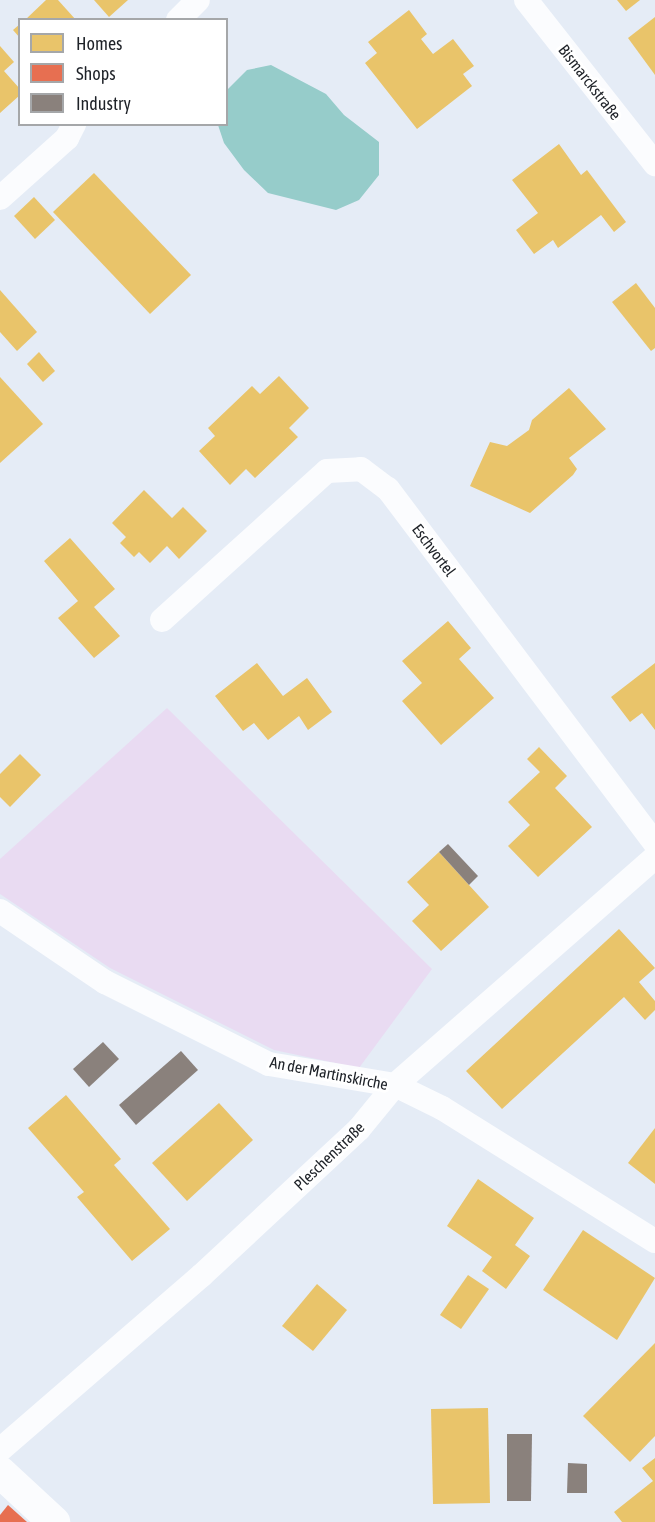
<!DOCTYPE html>
<html>
<head>
<meta charset="utf-8">
<style>
	body { margin:0 }
	#map { position:relative; width:655px; height:1522px; overflow:hidden; background:#e5ecf6; font-family:"Asap Condensed",sans-serif }
	div>[style] { position:absolute }
	.green>* { inset:0; background:#e9dbf2 }
	.water>* { inset:0; background:#96ccca }
	.homes>* { inset:0; background:#e9c46a }
	.shops>* { inset:0; background:#e76f51 }
	.industry>* { inset:0; background:#8a817c }
	.minor>* { height:24px; margin:-12px; padding:0 12px; transform-origin:12px; border-radius:12px; background:#fbfcfe }
	.tertiary>* { height:32px; margin:-16px; padding:0 16px; transform-origin:16px; border-radius:16px; background:#fbfcfe }
	span { translate:-50% -50%; white-space:nowrap; text-align:center; line-height:1.15; -webkit-text-stroke:6px #fff; paint-order:stroke }
	.street-label { font-size:16px; color:#1e2228 }
	.legend { position:absolute; left:18px; top:18px; width:210px; height:108px; box-sizing:border-box; background:#fff; border:2px solid #a5a7a9; margin:0; padding:8px 10px; list-style:none; font-size:18px; color:#1e2228 }
	.legend li { display:flex; align-items:center; gap:12px; height:30px }
	.legend b { width:30px; border:2px solid #a5a7a9 }
</style>
</head>
<body>
<div id="map">
	<div class="green">
		<div style="clip-path:polygon(167px 708px,432px 969px,359px 1068px,274px 1050px,110px 968px,0 894px,0 859px)"></div>
	</div>
	<div class="water">
		<div style="clip-path:polygon(271px 65px,326px 94px,344px 115px,379px 142px,379px 175px,359px 200px,336px 210px,268px 193px,244px 170px,224px 143px,218px 125px,226px 124px,227px 90px,247px 70px)"></div>
	</div>
	<div class="homes">
		<div style="clip-path:polygon(46px 0,58px 0,76px 20px,25px 20px)"></div>
		<div style="clip-path:polygon(94px 0,128px 0,109px 17px)"></div>
		<div style="clip-path:polygon(617px 0,640px 0,626px 11px)"></div>
		<div style="clip-path:polygon(409px 10px,427px 34px,421px 39px,433px 54px,453px 39px,474px 66px,463px 74px,472px 86px,417px 129px,365px 63px,377px 53px,368px 42px)"></div>
		<div style="clip-path:polygon(655px 17px,655px 75px,628px 38px)"></div>
		<div style="clip-path:polygon(20px 24px,20px 38px,13px 30px)"></div>
		<div style="clip-path:polygon(0 46px,14px 62px,4px 71px,20px 89px,20px 95px,0 113px)"></div>
		<div style="clip-path:polygon(559px 144px,581px 175px,587px 170px,626px 222px,614px 232px,601px 215px,558px 248px,553px 240px,534px 254px,516px 230px,538px 213px,512px 180px)"></div>
		<div style="clip-path:polygon(94px 173px,191px 275px,150px 314px,53px 212px)"></div>
		<div style="clip-path:polygon(34px 197px,55px 220px,35px 239px,14px 216px)"></div>
		<div style="clip-path:polygon(636px 283px,655px 308px,655px 348px,651px 351px,612px 302px)"></div>
		<div style="clip-path:polygon(0 290px,37px 332px,17px 351px,0 332px)"></div>
		<div style="clip-path:polygon(39px 352px,55px 371px,43px 382px,27px 364px)"></div>
		<div style="clip-path:polygon(279px 376px,309px 408px,289px 428px,298px 437px,255px 478px,246px 469px,230px 485px,199px 451px,215px 436px,208px 428px,252px 386px,260px 394px)"></div>
		<div style="clip-path:polygon(0 377px,43px 424px,0 463px)"></div>
		<div style="clip-path:polygon(569px 388px,606px 429px,569px 458px,577px 469px,573px 475px,530px 513px,470px 486px,490px 442px,507px 446px,529px 430px,532px 420px)"></div>
		<div style="clip-path:polygon(144px 490px,172px 518px,183px 507px,207px 531px,179px 559px,167px 546px,150px 563px,139px 552px,134px 557px,120px 543px,126px 537px,112px 523px)"></div>
		<div style="clip-path:polygon(70px 538px,115px 589px,94px 607px,120px 636px,94px 658px,58px 618px,78px 601px,44px 561px)"></div>
		<div style="clip-path:polygon(448px 621px,471px 648px,459px 659px,494px 698px,441px 745px,402px 701px,422px 683px,402px 661px)"></div>
		<div style="clip-path:polygon(257px 663px,283px 696px,307px 678px,332px 712px,308px 730px,299px 716px,268px 740px,254px 723px,243px 731px,215px 696px)"></div>
		<div style="clip-path:polygon(655px 663px,655px 730px,642px 713px,630px 722px,611px 697px)"></div>
		<div style="clip-path:polygon(539px 747px,567px 776px,555px 788px,592px 827px,538px 877px,508px 846px,530px 825px,508px 802px,540px 772px,527px 759px)"></div>
		<div style="clip-path:polygon(20px 754px,41px 775px,10px 807px,0 797px,0 774px)"></div>
		<div style="clip-path:polygon(439px 852px,489px 907px,441px 951px,412px 921px,429px 905px,407px 882px)"></div>
		<div style="clip-path:polygon(619px 929px,655px 968px,639px 982px,655px 1001px,655px 1010px,645px 1020px,624px 997px,502px 1109px,466px 1071px)"></div>
		<div style="clip-path:polygon(66px 1095px,121px 1159px,114px 1165px,170px 1229px,132px 1261px,77px 1197px,84px 1192px,28px 1128px)"></div>
		<div style="clip-path:polygon(219px 1103px,253px 1140px,187px 1201px,152px 1163px)"></div>
		<div style="clip-path:polygon(655px 1128px,655px 1184px,628px 1163px)"></div>
		<div style="clip-path:polygon(478px 1179px,534px 1218px,515px 1245px,530px 1256px,506px 1289px,482px 1271px,492px 1257px,447px 1226px)"></div>
		<div style="clip-path:polygon(583px 1230px,655px 1278px,617px 1340px,543px 1290px)"></div>
		<div style="clip-path:polygon(468px 1275px,489px 1289px,461px 1329px,440px 1315px)"></div>
		<div style="clip-path:polygon(317px 1284px,347px 1310px,313px 1351px,282px 1326px)"></div>
		<div style="clip-path:polygon(655px 1343px,655px 1436px,630px 1462px,583px 1416px)"></div>
		<div style="clip-path:polygon(488px 1408px,490px 1503px,433px 1504px,431px 1409px)"></div>
		<div style="clip-path:polygon(655px 1458px,655px 1522px,622px 1522px,614px 1512px,653px 1481px,642px 1468px)"></div>
	</div>
	<div class="shops">
		<div style="clip-path:polygon(8px 1505px,27px 1522px,0 1522px,0 1515px)"></div>
	</div>
	<div class="industry">
		<div style="clip-path:polygon(448px 844px,478px 876px,469px 885px,439px 852px)"></div>
		<div style="clip-path:polygon(103px 1042px,119px 1059px,89px 1087px,73px 1069px)"></div>
		<div style="clip-path:polygon(181px 1051px,198px 1070px,136px 1125px,119px 1105px)"></div>
		<div style="clip-path:polygon(507px 1434px,532px 1434px,531px 1501px,507px 1501px)"></div>
		<div style="clip-path:polygon(568px 1463px,587px 1464px,587px 1493px,567px 1493px)"></div>
	</div>
	<div class="minor">
		<div style="left:526px;top:0;width:209px;rotate:51.8deg"></div>
		<div style="left:178px;top:20px;width:28px;rotate:-45deg"></div>
		<div style="left:0;top:198px;width:90px;rotate:-41.8deg"></div>
		<div style="left:67px;top:138px;width:16px;rotate:-63deg"></div>
		<div style="left:162px;top:620px;width:222px;rotate:-42.1deg"></div>
		<div style="left:327px;top:471px;width:34px;rotate:-3deg"></div>
		<div style="left:361px;top:469px;width:34px;rotate:37deg"></div>
		<div style="left:388px;top:489px;width:443px;rotate:53deg"></div>
		<div style="left:0;top:911px;width:127px;rotate:34.1deg"></div>
		<div style="left:105px;top:982px;width:183px;rotate:26.6deg"></div>
		<div style="left:269px;top:1064px;width:128px;rotate:9.5deg"></div>
		<div style="left:395px;top:1085px;width:52px;rotate:26.1deg"></div>
		<div style="left:442px;top:1108px;width:251px;rotate:32deg"></div>
		<div style="left:0;top:1450px;width:267px;rotate:-40.9deg"></div>
		<div style="left:202px;top:1275px;width:214px;rotate:-42.9deg"></div>
		<div style="left:359px;top:1129px;width:57px;rotate:-50.7deg"></div>
		<div style="left:395px;top:1085px;width:346px;rotate:-41.2deg"></div>
	</div>
	<div class="tertiary">
		<div style="left:0;top:1472px;width:74px;rotate:42.8deg"></div>
	</div>
	<div class="street-label">
		<span style="left:590px;top:82px;rotate:52deg">Bismarckstraße</span>
		<span style="left:434px;top:550px;rotate:53deg">Eschvortel</span>
		<span style="left:329px;top:1073px;rotate:11deg">An der Martinskirche</span>
		<span style="left:329px;top:1156px;rotate:-44deg">Pleschenstraße</span>
	</div>
	<ul class="legend">
	<li><b style="height:16px;background:#e9c46a"></b>Homes</li>
	<li><b style="height:16px;background:#e76f51"></b>Shops</li>
	<li><b style="height:16px;background:#8a817c"></b>Industry</li>
	</ul>
</div>
</body>
</html>
